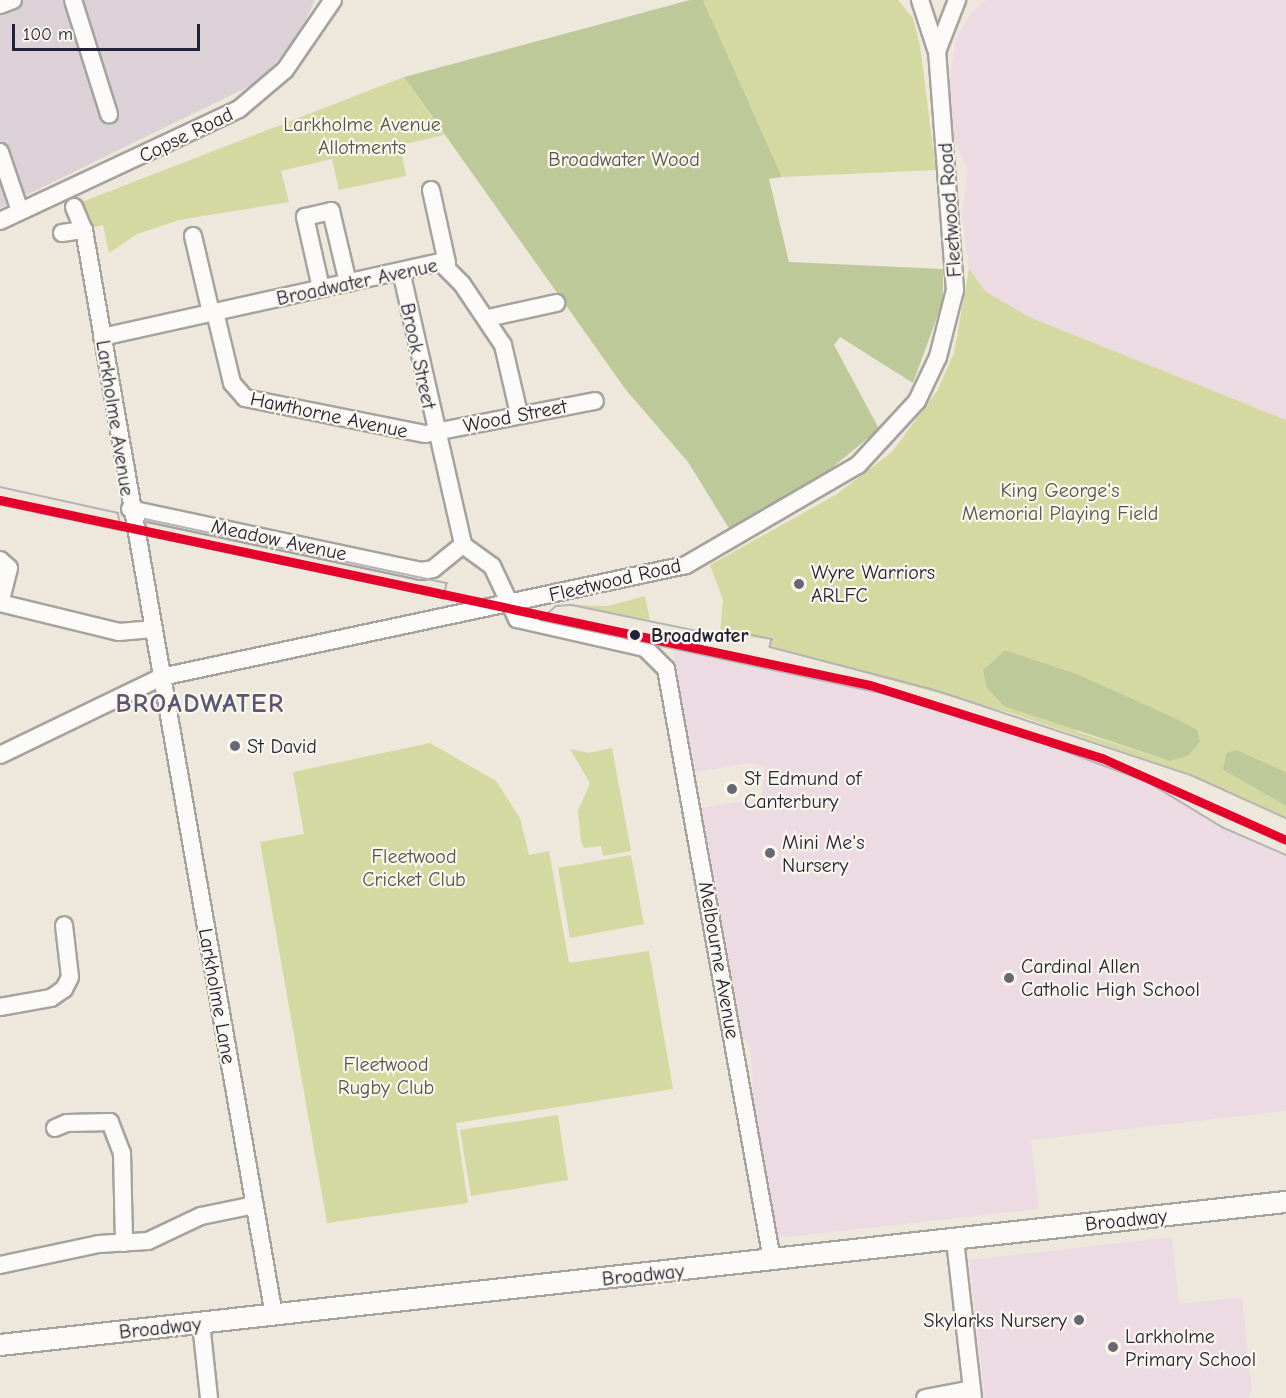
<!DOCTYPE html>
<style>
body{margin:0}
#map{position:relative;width:1286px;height:1398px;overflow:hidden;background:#eee7db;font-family:"Comic Neue",sans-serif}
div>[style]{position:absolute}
.built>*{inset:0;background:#eddbe3}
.industrial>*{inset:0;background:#dbd1d7}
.green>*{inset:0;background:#d4d9a1}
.forest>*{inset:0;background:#bec999}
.roads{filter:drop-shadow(2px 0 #a6a39e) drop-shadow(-2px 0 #a6a39e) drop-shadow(0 2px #a6a39e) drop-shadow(0 -2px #a6a39e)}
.minor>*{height:16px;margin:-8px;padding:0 8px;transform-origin:8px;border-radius:8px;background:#fcfbfa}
.major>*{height:20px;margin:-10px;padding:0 10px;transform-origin:10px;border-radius:10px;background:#fcfbfa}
.tram>*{height:1.5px;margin:-0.75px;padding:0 0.75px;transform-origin:0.75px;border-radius:0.75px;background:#b4b3b5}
.tram-1>*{height:9px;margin:-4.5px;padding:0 4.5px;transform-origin:4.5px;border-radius:4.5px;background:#e4002b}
.dots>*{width:16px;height:16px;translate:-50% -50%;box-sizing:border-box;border:3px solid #fbf7ec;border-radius:50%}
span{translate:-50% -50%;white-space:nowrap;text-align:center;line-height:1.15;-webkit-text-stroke:4.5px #fbf7ec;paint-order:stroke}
.park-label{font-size:20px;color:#51564b}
.street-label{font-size:20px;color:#22223b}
.poi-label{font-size:20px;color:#22223b}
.left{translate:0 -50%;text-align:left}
.right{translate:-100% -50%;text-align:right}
.stop-label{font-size:20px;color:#22223b;font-weight:700}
.district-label{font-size:26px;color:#5a5676;font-weight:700;letter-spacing:1.5px}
.scale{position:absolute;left:12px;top:24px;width:188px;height:27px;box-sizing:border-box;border:3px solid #22223b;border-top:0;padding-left:8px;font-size:18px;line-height:21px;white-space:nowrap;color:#22223b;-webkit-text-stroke:4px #fbf7ec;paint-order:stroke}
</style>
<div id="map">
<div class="built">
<i style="clip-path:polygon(986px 0,1286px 0,1286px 420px,1029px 317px,985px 291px,969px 269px,962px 218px,968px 169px,955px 143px,948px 91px,956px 39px,971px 13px)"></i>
<i style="clip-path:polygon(673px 650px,885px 694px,1022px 735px,1148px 782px,1222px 827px,1286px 855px,1286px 1111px,1031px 1140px,1039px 1209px,779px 1238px,754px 1102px,750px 1045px,743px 1037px,702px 808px,761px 798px,765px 768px,752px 763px,696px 772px)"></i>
<i style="clip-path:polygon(1172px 1237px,1179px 1304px,1242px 1297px,1252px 1389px,1248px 1398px,985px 1398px,969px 1260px)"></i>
</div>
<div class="industrial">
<i style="clip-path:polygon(0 0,315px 0,299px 34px,262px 80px,0 208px)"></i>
</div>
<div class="green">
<i style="clip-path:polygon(703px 0,898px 0,913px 18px,920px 46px,936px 170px,782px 177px)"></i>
<i style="clip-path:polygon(404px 77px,444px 135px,400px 145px,406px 176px,339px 190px,332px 159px,281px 171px,289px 202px,179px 220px,137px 234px,109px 253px,103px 225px,86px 229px,74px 205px)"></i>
<i style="clip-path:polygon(evenodd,969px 269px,985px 291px,1029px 317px,1286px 420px,1286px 772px,1237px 750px,1223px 770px,1286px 806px,1286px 818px,1191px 775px,1014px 714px,770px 647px,771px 639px,720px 635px,723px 600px,710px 565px,837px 494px,892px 452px,937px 391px,954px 353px,969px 269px,1005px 650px,1077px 674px,1171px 716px,1200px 742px,1188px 756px,1170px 761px,1078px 732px,983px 670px,1005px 650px)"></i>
<i style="clip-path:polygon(645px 596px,650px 620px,572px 605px,608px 606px)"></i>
<i style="clip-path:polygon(430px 743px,496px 781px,520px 818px,529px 855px,549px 851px,569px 963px,649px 951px,673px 1089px,456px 1123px,468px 1203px,327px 1223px,260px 842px,304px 834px,293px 772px)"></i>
<i style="clip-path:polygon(612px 748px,631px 851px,603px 856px,601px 846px,584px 848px,581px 841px,578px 811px,590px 783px,570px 749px,589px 753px)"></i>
<i style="clip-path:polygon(631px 855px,644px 924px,570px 938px,558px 868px)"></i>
<i style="clip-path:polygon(558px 1115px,568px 1180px,471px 1196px,460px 1130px)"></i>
</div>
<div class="forest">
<i style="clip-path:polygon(690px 0,703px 0,782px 177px,769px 179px,789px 262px,943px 269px,943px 301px,913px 383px,840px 337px,834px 345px,879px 429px,828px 471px,730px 530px,688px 462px,626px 390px,404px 77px)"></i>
<i style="clip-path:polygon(1005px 650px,1077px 674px,1171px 716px,1197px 730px,1200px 742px,1188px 756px,1170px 761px,1004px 706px,987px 688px,983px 670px)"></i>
<i style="clip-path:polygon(1237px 750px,1286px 772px,1286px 806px,1223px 770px,1226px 753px)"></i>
</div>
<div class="roads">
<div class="minor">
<i style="left:73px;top:0;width:120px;rotate:72.5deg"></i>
<i style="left:0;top:5px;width:14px;rotate:-21deg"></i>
<i style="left:938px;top:49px;width:53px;rotate:-68.8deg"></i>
<i style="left:0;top:152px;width:62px;rotate:71.3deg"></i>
<i style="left:431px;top:190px;width:75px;rotate:77.6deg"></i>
<i style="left:74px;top:207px;width:25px;rotate:67deg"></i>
<i style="left:84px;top:230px;width:1102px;rotate:80.07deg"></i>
<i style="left:0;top:221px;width:264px;rotate:-25.1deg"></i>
<i style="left:239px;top:109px;width:60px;rotate:-40.3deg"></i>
<i style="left:285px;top:70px;width:85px;rotate:-55.6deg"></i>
<i style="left:62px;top:233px;width:22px;rotate:-8deg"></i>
<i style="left:193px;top:236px;width:79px;rotate:76.8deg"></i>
<i style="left:401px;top:271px;width:281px;rotate:77.2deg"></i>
<i style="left:463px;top:545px;width:36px;rotate:36deg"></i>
<i style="left:492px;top:566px;width:59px;rotate:64.7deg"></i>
<i style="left:517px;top:619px;width:131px;rotate:12.8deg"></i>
<i style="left:645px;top:648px;width:30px;rotate:45deg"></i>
<i style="left:666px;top:669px;width:600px;rotate:79.83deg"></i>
<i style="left:321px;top:288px;width:73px;rotate:-102.7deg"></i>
<i style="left:305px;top:217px;width:27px;rotate:-13deg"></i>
<i style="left:331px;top:211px;width:74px;rotate:76.7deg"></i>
<i style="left:215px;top:312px;width:73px;rotate:76.5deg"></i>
<i style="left:232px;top:383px;width:20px;rotate:49deg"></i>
<i style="left:245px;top:398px;width:184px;rotate:11.3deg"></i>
<i style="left:425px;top:434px;width:173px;rotate:-11deg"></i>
<i style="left:488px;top:318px;width:70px;rotate:-12.4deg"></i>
<i style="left:102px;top:337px;width:346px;rotate:-12.5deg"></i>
<i style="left:440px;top:262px;width:31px;rotate:45deg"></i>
<i style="left:462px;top:284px;width:73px;rotate:56.1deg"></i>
<i style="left:503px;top:345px;width:71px;rotate:76.9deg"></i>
<i style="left:130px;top:509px;width:298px;rotate:12deg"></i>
<i style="left:421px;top:571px;width:12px;rotate:-9deg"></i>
<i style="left:433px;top:569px;width:38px;rotate:-39deg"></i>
<i style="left:0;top:560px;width:12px;rotate:42deg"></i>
<i style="left:9px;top:568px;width:36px;rotate:104deg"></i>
<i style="left:0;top:603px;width:122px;rotate:13.7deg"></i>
<i style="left:119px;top:632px;width:33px;rotate:-5deg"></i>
<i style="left:0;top:755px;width:179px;rotate:-25.8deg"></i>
<i style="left:161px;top:677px;width:537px;rotate:-12.04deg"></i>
<i style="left:686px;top:565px;width:199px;rotate:-30.2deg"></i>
<i style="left:858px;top:465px;width:87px;rotate:-47.3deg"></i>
<i style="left:917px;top:401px;width:49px;rotate:-64.5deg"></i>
<i style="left:938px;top:357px;width:69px;rotate:-75.8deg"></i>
<i style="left:955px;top:290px;width:239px;rotate:-94.3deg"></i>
<i style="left:937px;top:52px;width:55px;rotate:-108.1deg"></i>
<i style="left:0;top:1007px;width:52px;rotate:-10deg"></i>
<i style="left:51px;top:998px;width:16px;rotate:-35deg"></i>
<i style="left:64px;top:989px;width:13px;rotate:-63deg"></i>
<i style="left:70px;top:977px;width:52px;rotate:-96.6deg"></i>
<i style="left:55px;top:1128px;width:13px;rotate:-23deg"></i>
<i style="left:67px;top:1123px;width:43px;rotate:-1.3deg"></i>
<i style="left:110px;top:1122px;width:33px;rotate:69deg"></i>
<i style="left:122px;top:1153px;width:90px;rotate:88.7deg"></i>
<i style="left:955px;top:1240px;width:159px;rotate:83.5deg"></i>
<i style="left:0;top:1265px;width:101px;rotate:-12deg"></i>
<i style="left:99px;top:1244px;width:49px;rotate:-3.5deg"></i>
<i style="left:148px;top:1241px;width:59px;rotate:-25.3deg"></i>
<i style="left:201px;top:1216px;width:54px;rotate:-11.7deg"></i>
<i style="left:201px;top:1323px;width:75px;rotate:83.9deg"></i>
<i style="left:925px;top:1398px;width:48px;rotate:-10.8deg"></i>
</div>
<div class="major">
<i style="left:0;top:1345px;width:1294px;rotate:-6.35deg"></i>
</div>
</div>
<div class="tram">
<i style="left:0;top:487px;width:121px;rotate:12.4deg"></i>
<i style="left:118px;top:513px;width:18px;rotate:77deg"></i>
<i style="left:122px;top:531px;width:125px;rotate:-168deg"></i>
<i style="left:145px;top:519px;width:309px;rotate:12deg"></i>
<i style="left:447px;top:583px;width:16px;rotate:101deg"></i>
<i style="left:444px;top:599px;width:303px;rotate:-168deg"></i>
<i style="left:148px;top:536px;width:17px;rotate:-100deg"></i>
<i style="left:540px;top:620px;width:21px;rotate:-41deg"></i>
<i style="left:556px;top:606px;width:16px;rotate:-4deg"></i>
<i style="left:572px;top:605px;width:173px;rotate:11.7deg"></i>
<i style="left:741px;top:640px;width:7px;rotate:-74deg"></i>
<i style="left:743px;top:633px;width:30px;rotate:12deg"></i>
<i style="left:772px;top:639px;width:8px;rotate:104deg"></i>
<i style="left:770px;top:647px;width:171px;rotate:14.6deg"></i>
<i style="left:935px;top:690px;width:270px;rotate:18.4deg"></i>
<i style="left:1191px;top:775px;width:104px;rotate:24.4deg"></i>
<i style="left:540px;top:620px;width:353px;rotate:12.1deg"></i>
<i style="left:885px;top:694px;width:143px;rotate:16.7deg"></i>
<i style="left:1022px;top:735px;width:134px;rotate:20.5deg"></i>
<i style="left:1148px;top:782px;width:87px;rotate:31.3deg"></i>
<i style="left:1222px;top:827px;width:70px;rotate:23.6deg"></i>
</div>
<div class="tram-1">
<i style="left:0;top:500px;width:889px;rotate:12deg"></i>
<i style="left:870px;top:685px;width:243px;rotate:17.5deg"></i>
<i style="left:1102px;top:758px;width:201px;rotate:24deg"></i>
</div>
<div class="dots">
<i style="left:799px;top:584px;background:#696773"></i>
<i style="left:635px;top:635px;background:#22223b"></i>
<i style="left:235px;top:746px;background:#696773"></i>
<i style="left:732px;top:789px;background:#696773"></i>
<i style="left:770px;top:853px;background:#696773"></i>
<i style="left:1009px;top:978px;background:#696773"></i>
<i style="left:1079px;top:1320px;background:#696773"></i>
<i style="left:1113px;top:1347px;background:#696773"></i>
</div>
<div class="park-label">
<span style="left:362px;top:136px">Larkholme Avenue<br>Allotments</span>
<span style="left:624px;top:159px">Broadwater Wood</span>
<span style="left:1060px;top:502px">King George's<br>Memorial Playing Field</span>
<span style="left:414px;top:868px">Fleetwood<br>Cricket Club</span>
<span style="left:386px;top:1076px">Fleetwood<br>Rugby Club</span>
</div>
<div class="street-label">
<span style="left:186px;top:135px;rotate:-26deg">Copse Road</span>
<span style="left:950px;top:210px;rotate:-94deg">Fleetwood Road</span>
<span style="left:357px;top:282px;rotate:-12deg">Broadwater Avenue</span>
<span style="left:418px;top:356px;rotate:78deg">Brook Street</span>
<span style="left:329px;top:415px;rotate:12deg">Hawthorne Avenue</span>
<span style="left:515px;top:416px;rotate:-11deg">Wood Street</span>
<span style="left:115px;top:418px;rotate:81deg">Larkholme Avenue</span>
<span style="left:279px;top:540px;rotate:12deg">Meadow Avenue</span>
<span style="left:615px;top:580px;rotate:-13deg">Fleetwood Road</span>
<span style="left:719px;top:960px;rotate:80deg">Melbourne Avenue</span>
<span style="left:217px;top:996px;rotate:80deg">Larkholme Lane</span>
<span style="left:1126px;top:1220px;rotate:-6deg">Broadway</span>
<span style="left:643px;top:1275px;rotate:-6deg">Broadway</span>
<span style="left:160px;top:1328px;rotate:-6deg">Broadway</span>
</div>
<div class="poi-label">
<span class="left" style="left:811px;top:584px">Wyre Warriors<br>ARLFC</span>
<span class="left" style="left:247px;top:746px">St David</span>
<span class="left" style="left:744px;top:790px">St Edmund of<br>Canterbury</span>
<span class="left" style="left:782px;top:854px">Mini Me's<br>Nursery</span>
<span class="left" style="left:1021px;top:978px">Cardinal Allen<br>Catholic High School</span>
<span class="right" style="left:1067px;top:1320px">Skylarks Nursery</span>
<span class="left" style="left:1125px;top:1348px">Larkholme<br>Primary School</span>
</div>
<div class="stop-label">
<span class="left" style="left:651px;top:635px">Broadwater</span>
</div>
<div class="district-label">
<span style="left:200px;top:705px">BROADWATER</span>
</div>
<div class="scale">100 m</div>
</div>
